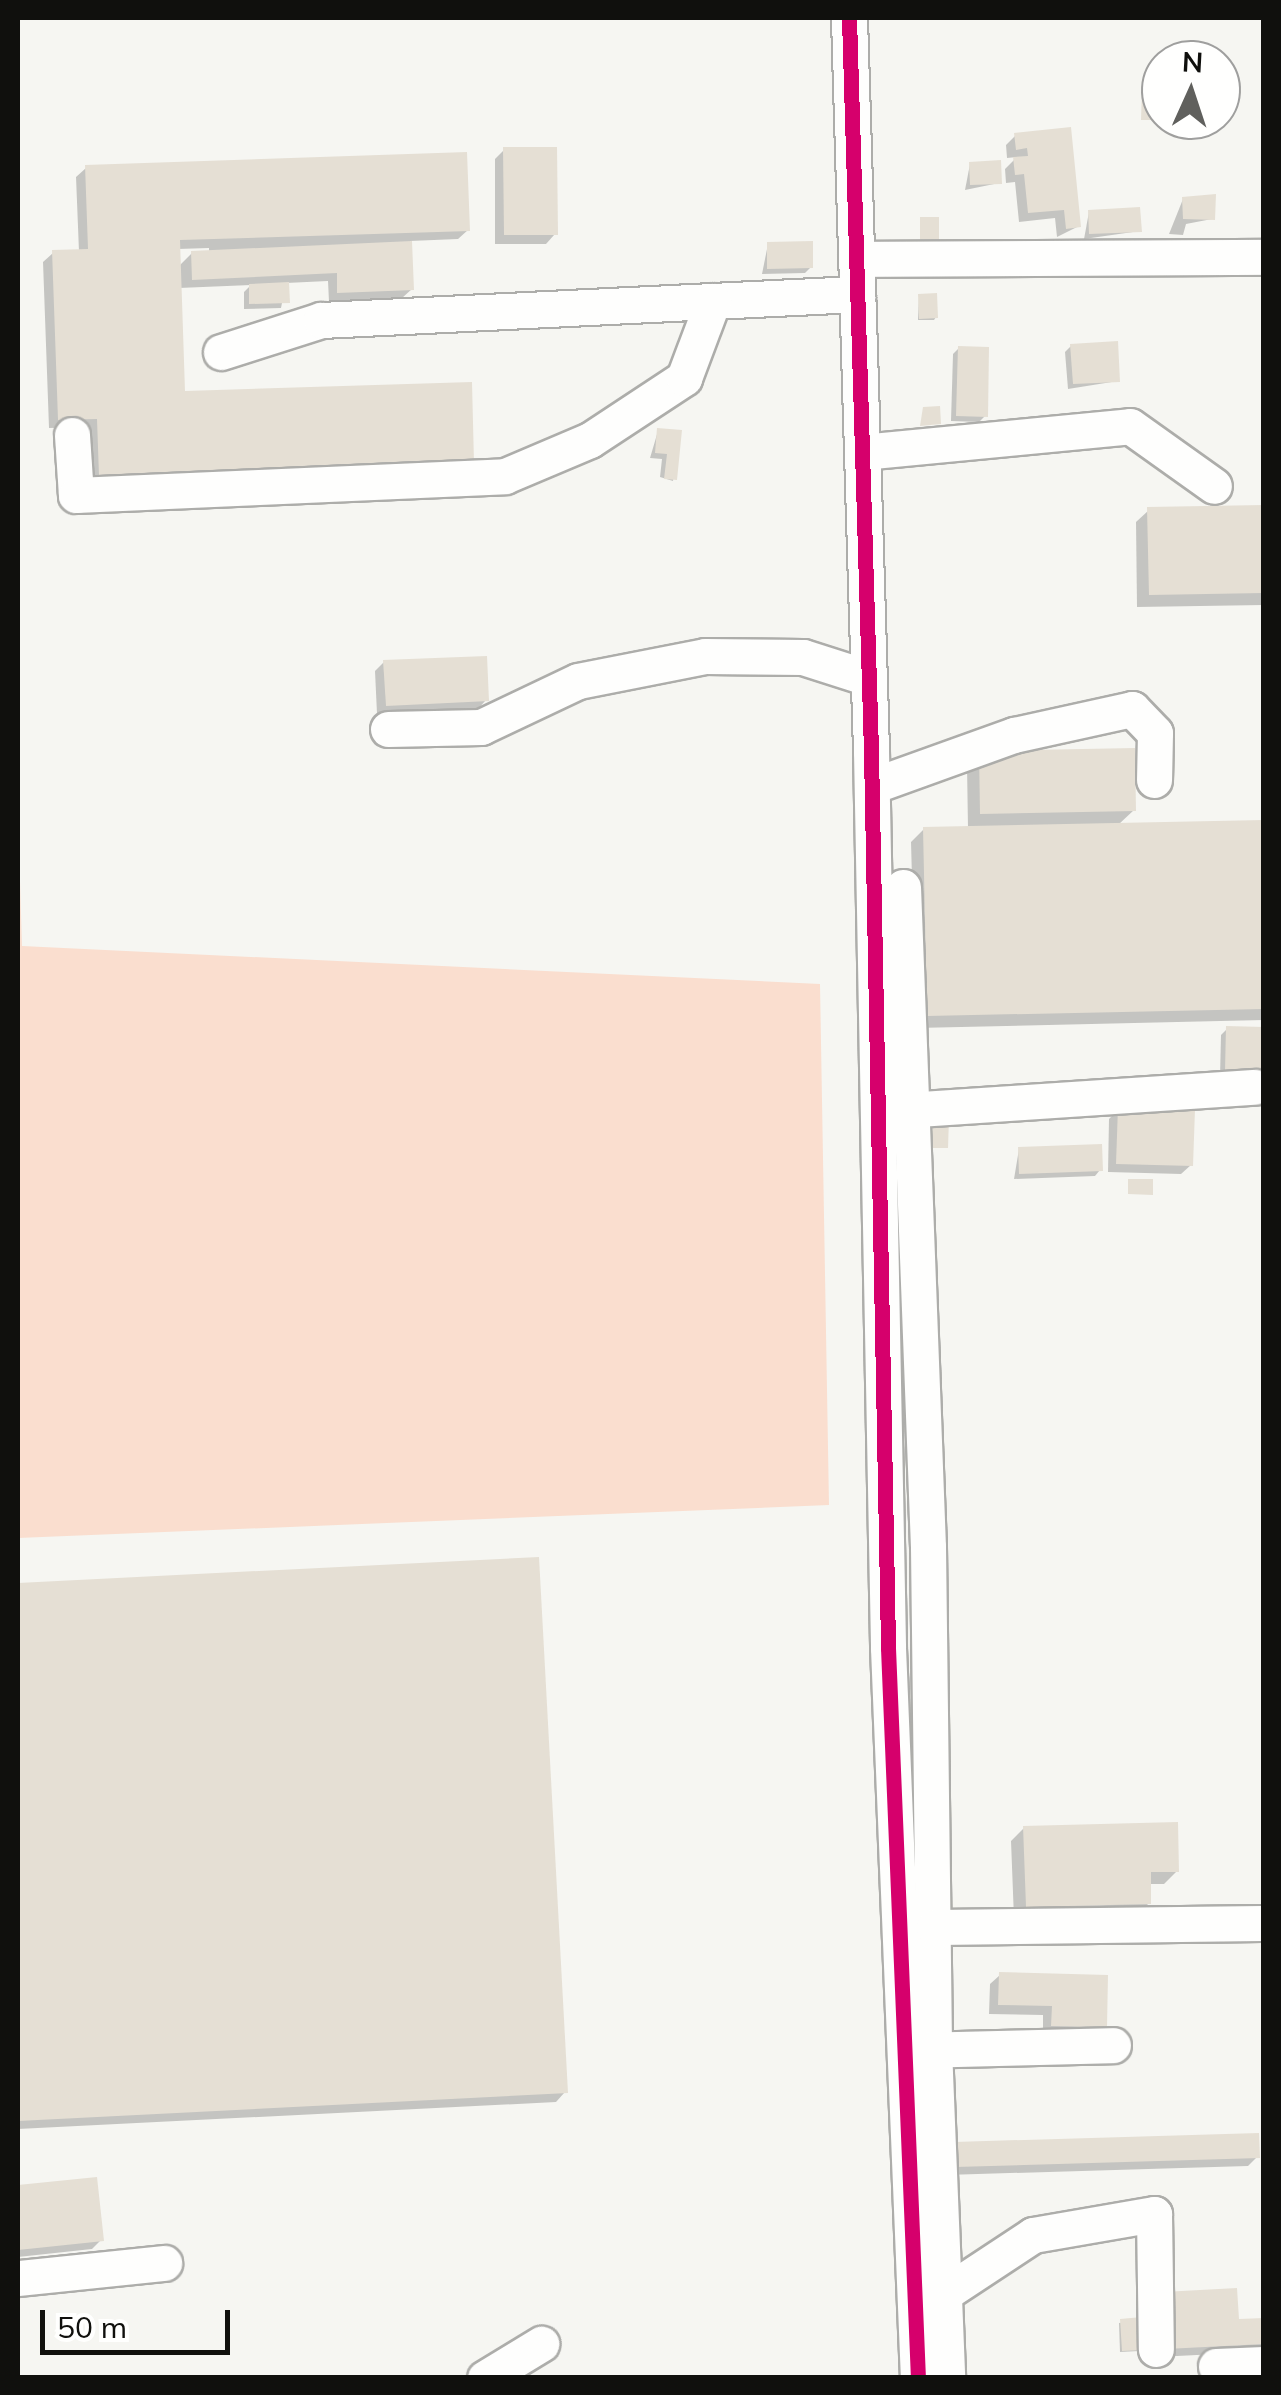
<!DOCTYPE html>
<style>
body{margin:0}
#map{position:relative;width:1281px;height:2395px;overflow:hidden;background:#f6f6f2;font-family:Mulish,sans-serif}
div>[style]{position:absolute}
.green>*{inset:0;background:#fadecf}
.shadow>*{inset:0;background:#0003}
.building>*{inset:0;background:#e5dfd4}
.roads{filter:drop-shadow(2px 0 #adadaa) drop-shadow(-2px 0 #adadaa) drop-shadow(0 2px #adadaa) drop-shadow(0 -2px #adadaa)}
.minor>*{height:35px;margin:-17.5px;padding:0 17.5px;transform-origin:17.5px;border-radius:17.5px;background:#fefefd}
.cycleway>*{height:15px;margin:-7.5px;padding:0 7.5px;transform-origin:7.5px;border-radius:7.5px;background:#d6006c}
span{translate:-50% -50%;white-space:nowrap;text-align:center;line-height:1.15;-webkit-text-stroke:9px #fffffe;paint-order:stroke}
.frame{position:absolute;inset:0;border:20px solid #10100d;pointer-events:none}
.north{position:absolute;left:1141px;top:40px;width:100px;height:100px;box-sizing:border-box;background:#fffffe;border:2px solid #9f9f9e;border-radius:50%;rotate:3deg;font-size:28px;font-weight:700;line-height:40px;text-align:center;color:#10100d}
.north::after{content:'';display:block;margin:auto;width:35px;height:45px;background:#60605d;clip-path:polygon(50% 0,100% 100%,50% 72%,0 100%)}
.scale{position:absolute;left:40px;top:2310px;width:190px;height:45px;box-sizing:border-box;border:5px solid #10100d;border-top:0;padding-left:12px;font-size:30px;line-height:35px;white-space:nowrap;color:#10100d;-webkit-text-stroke:8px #fffffe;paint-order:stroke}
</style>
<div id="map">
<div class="green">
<i style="clip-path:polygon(18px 815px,22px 946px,820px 984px,829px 1505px,18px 1538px)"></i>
</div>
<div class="shadow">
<i style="clip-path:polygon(1069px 130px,1079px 226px,1057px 237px,1055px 218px,1019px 222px,1015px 182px,1006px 183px,1005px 169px,1017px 157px,1007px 158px,1006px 145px,1015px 136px)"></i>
<i style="clip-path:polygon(504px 150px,555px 234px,546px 244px,495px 244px,495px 159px)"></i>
<i style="clip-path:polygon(970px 164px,999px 183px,965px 190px)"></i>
<i style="clip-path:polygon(evenodd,86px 168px,468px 230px,458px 239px,410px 241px,412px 289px,402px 298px,329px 302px,328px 281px,286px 283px,281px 308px,244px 309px,244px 292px,251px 285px,179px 288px,183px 393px,472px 462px,91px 484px,89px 427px,49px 428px,43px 262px,53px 253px,79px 252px,76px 177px,86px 168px,209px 248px,209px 252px,192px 253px,179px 266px,178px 249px,209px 248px)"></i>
<i style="clip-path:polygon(1183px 199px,1212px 219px,1186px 224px,1183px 235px,1169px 234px)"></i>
<i style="clip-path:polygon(1089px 212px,1140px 231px,1084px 239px)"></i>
<i style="clip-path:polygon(768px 244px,811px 267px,805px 273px,762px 274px)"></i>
<i style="clip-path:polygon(919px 297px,936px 317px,934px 320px,918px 320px)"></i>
<i style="clip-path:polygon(1071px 346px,1118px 381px,1068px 389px,1065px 352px)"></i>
<i style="clip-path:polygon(959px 348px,985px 416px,979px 422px,951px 421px,953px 354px)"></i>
<i style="clip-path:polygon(658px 431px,679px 433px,673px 481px,660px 477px,662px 459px,650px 458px)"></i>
<i style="clip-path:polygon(1264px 508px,1264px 605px,1137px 607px,1136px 522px,1149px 510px)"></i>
<i style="clip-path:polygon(384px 662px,486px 700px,477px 710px,377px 714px,375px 671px)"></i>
<i style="clip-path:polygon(980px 753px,1134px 810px,1118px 825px,1264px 822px,1264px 1020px,916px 1028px,911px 842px,924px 829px,968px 829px,967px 766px)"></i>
<i style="clip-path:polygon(1227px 1029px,1264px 1030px,1220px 1077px,1221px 1035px)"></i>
<i style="clip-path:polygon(1119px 1109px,1191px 1165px,1181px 1174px,1108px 1172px,1109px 1119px)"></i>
<i style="clip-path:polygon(1019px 1149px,1100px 1170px,1095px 1176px,1014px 1179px)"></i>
<i style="clip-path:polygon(537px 1559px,565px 2092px,556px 2102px,18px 2129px,18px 1586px)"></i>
<i style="clip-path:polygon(1024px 1828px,1177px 1871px,1164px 1884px,1148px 1884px,1149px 1903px,1136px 1916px,1014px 1919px,1011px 1841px)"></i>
<i style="clip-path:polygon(1000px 1975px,1105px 2026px,1095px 2036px,1043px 2035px,1043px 2015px,989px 2014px,990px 1984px)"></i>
<i style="clip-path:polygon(946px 2154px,1257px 2157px,1248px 2166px,946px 2175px)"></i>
<i style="clip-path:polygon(95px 2179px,101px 2240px,92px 2249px,18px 2257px,18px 2188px)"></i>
<i style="clip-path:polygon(1155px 2304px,1236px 2322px,1264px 2321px,1264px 2346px,1257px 2352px,1157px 2357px)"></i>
<i style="clip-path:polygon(1140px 2320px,1139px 2351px,1120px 2352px,1119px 2323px)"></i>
</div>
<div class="building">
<i style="clip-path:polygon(1142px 90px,1161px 91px,1161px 120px,1141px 120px)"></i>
<i style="clip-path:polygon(1071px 127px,1081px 227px,1066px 229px,1064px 210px,1028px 213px,1024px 174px,1015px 175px,1013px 157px,1028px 156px,1027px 148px,1016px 150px,1014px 133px)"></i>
<i style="clip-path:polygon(503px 147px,557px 147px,558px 235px,504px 235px)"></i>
<i style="clip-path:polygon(467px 152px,470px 231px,180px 240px,185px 391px,472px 382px,474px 463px,99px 476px,97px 419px,58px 420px,52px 250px,88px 249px,85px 165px)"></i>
<i style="clip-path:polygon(1001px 160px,1002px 184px,970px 185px,969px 162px)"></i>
<i style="clip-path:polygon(1216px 194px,1215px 220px,1183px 219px,1182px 197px)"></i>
<i style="clip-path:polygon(1140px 207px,1142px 232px,1089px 234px,1088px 210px)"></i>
<i style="clip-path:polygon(920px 217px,939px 217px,939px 241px,920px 242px)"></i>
<i style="clip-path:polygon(412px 241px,414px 290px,337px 293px,337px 273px,192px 280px,191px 251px)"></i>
<i style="clip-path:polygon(813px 241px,813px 268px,767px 269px,767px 242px)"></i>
<i style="clip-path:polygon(289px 282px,290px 303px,249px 304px,249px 284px)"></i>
<i style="clip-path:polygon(937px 293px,938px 318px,919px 319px,918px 294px)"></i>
<i style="clip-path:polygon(1118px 341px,1120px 382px,1073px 384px,1070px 344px)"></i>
<i style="clip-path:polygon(958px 346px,989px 347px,988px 417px,956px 416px)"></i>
<i style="clip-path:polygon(940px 406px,941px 424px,920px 426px,923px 407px)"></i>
<i style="clip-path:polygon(657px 428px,682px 430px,677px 480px,664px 479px,667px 454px,655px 453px)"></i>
<i style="clip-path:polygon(1264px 505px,1264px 593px,1149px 595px,1147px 507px)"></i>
<i style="clip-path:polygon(487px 656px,489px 701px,386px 706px,383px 660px)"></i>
<i style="clip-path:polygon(1135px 748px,1136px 811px,980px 814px,979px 751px)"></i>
<i style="clip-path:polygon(1264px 820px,1264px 1009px,927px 1016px,923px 827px)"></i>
<i style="clip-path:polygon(1226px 1026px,1264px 1027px,1264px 1073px,1225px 1072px)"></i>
<i style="clip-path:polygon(1118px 1107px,1195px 1109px,1193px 1166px,1116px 1164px)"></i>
<i style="clip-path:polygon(933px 1118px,949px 1118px,948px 1148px,931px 1148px)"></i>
<i style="clip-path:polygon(1102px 1144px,1103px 1171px,1019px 1174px,1018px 1147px)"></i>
<i style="clip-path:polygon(1128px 1179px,1153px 1179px,1153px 1195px,1128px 1194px)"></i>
<i style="clip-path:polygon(539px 1557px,568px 2093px,18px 2121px,18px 1583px)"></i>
<i style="clip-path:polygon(1178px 1822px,1179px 1872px,1151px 1872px,1151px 1904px,1026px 1907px,1023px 1826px)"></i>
<i style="clip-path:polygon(999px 1972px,1108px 1975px,1107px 2027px,1051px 2026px,1052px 2006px,998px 2005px)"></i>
<i style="clip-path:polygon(1259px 2133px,1260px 2158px,955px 2167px,954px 2142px)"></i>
<i style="clip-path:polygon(97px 2177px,104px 2241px,18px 2250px,18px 2185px)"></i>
<i style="clip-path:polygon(1237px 2288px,1239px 2319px,1264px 2318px,1264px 2344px,1166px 2349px,1163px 2292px)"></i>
<i style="clip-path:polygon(1142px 2317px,1144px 2350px,1122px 2351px,1120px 2319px)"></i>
</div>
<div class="roads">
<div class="minor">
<i style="left:849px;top:18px;width:733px;rotate:88.28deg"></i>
<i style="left:871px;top:751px;width:897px;rotate:88.91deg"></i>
<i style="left:888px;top:1648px;width:731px;rotate:87.65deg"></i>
<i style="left:856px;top:259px;width:408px;rotate:-0.3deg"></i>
<i style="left:221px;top:352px;width:105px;rotate:-17.7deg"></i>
<i style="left:321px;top:320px;width:537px;rotate:-2.78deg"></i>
<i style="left:72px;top:435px;width:60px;rotate:86.2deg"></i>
<i style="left:76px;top:495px;width:429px;rotate:-2.5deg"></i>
<i style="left:505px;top:476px;width:92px;rotate:-23deg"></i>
<i style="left:590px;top:440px;width:113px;rotate:-33.4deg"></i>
<i style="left:684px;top:378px;width:82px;rotate:-69.4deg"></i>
<i style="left:862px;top:452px;width:269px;rotate:-5.5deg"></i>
<i style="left:1130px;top:426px;width:103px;rotate:35.5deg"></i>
<i style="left:388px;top:729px;width:93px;rotate:-1.2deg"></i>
<i style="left:481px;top:727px;width:107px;rotate:-25.4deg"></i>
<i style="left:578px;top:681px;width:129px;rotate:-11.1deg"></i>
<i style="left:705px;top:656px;width:98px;rotate:0.6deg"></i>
<i style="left:803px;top:657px;width:69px;rotate:17.7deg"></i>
<i style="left:872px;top:786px;width:151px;rotate:-19.8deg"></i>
<i style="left:1014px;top:735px;width:121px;rotate:-12.4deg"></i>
<i style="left:1132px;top:709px;width:33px;rotate:46deg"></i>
<i style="left:1155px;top:733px;width:47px;rotate:91.2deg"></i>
<i style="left:903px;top:887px;width:660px;rotate:87.83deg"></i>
<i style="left:928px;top:1547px;width:501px;rotate:89.31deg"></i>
<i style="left:934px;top:2048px;width:330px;rotate:87.7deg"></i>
<i style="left:890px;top:1111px;width:365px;rotate:-3.8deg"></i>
<i style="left:934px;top:1927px;width:330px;rotate:-0.7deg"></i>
<i style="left:913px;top:2050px;width:200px;rotate:-1.4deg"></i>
<i style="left:18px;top:2278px;width:147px;rotate:-5.9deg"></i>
<i style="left:942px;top:2295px;width:109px;rotate:-33.4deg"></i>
<i style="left:1033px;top:2235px;width:123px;rotate:-9.8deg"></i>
<i style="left:1154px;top:2214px;width:135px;rotate:89.2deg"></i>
<i style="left:1216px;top:2366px;width:48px;rotate:-2.4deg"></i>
<i style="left:485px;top:2378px;width:66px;rotate:-31.3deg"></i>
</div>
</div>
<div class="cycleway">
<i style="left:849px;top:18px;width:733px;rotate:88.28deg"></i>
<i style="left:871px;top:751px;width:897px;rotate:88.91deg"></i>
<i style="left:888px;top:1648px;width:731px;rotate:87.65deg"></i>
</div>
<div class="frame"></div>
<div class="north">N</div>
<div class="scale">50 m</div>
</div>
